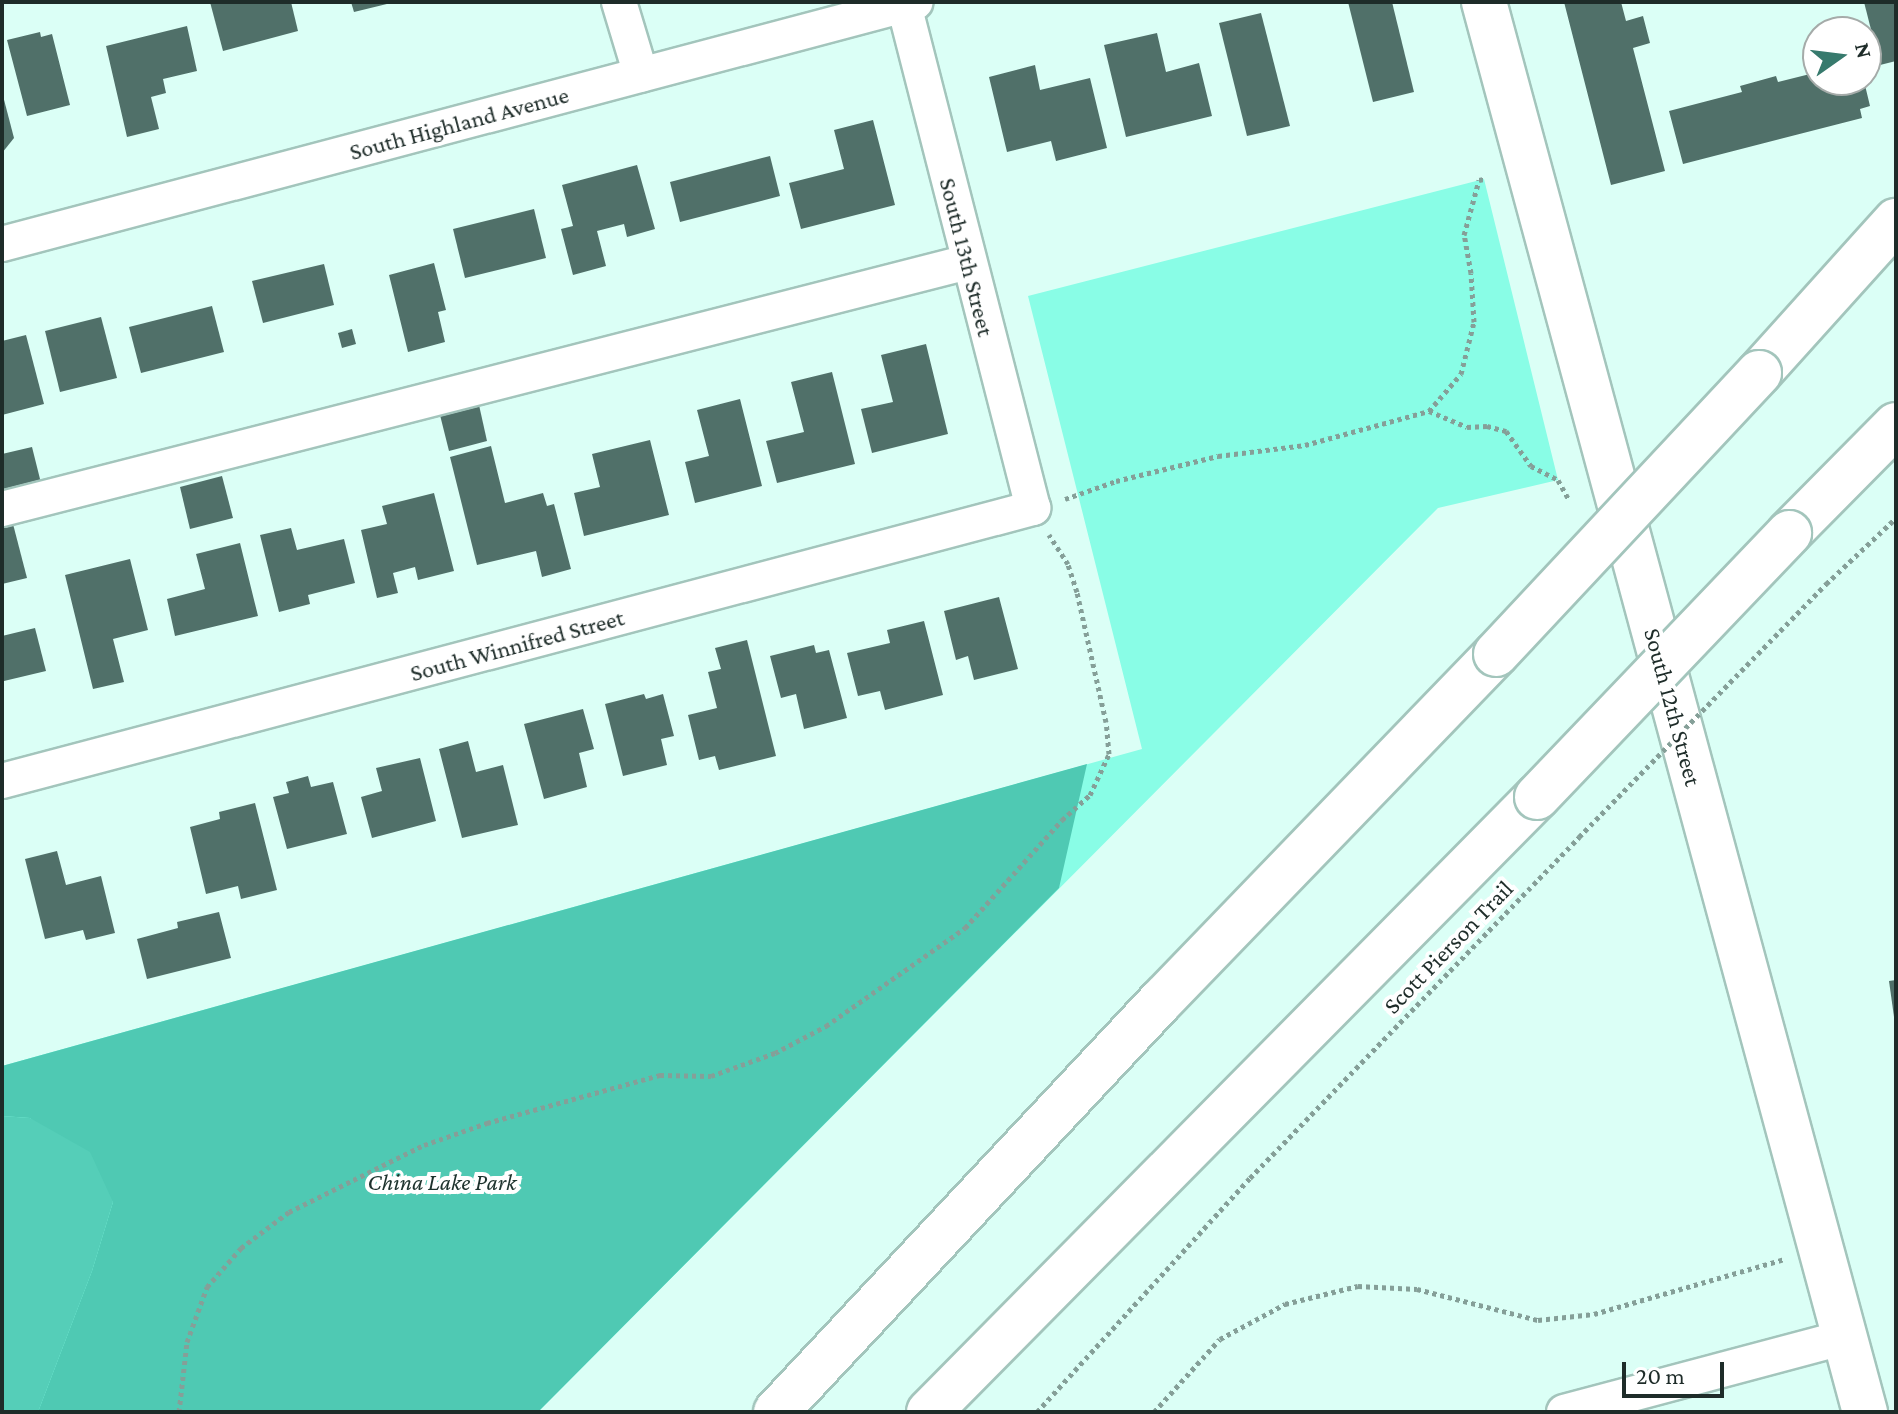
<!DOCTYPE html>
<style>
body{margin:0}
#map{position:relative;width:1898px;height:1414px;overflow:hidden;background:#dbfff6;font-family:"Crimson Pro",serif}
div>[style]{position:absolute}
.green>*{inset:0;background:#89fde6}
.forest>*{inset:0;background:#4fc9b3}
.water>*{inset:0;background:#55ceb8}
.building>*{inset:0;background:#507069}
.path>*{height:5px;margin-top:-2.5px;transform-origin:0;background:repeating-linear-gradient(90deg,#859f98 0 4px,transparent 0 8px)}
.roads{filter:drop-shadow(2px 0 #a3c5bc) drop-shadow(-2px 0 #a3c5bc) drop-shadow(0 2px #a3c5bc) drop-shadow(0 -2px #a3c5bc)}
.minor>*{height:34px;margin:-17px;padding:0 17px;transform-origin:17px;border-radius:17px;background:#fff}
.major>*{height:44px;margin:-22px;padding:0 22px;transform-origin:22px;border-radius:22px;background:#fff}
.highway>*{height:44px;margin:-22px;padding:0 22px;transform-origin:22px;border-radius:22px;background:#fff}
.path-bridge>*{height:5px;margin-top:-2.5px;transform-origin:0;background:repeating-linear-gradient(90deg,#859f98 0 4px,transparent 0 8px)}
.bridges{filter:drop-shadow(2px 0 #a3c5bc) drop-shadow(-2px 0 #a3c5bc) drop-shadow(0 2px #a3c5bc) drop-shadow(0 -2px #a3c5bc)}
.highway-bridge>*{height:44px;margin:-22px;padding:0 22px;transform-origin:22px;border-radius:22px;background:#fff}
span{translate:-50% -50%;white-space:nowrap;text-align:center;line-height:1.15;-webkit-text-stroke:8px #fff;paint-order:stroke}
.street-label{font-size:24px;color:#1e2c29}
.park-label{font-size:24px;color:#1d322d;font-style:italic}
.frame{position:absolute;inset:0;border:4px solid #1e2c29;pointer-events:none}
.north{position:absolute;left:1802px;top:16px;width:80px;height:80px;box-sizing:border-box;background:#fff;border:2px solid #a5aba9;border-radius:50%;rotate:76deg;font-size:22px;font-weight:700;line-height:32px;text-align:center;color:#1e2c29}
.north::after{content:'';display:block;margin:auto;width:28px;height:36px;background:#377a6d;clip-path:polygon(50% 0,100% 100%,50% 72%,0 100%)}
.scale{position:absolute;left:1622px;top:1362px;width:102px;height:36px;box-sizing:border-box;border:4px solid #1e2c29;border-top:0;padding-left:10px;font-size:24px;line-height:28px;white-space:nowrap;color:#1e2c29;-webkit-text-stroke:6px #fff;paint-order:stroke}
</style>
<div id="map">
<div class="green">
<i style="clip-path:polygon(1484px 179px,1558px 480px,1438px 508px,538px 1412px,2px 1412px,2px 1066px,1142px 749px,1028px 296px)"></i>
</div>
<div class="forest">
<i style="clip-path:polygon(1087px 764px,1059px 888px,538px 1412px,38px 1412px,92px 1271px,113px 1202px,30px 1118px,2px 1116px,2px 1066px)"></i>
</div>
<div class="water">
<i style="clip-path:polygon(2px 1116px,30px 1118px,90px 1152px,113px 1202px,92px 1271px,38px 1412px,2px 1412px)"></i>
</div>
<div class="building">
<i style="clip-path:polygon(210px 2px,291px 2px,298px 31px,223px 51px)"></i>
<i style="clip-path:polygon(351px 2px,391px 2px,391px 3px,354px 12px)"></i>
<i style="clip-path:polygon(1348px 2px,1392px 2px,1414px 92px,1373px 102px)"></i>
<i style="clip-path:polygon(1564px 2px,1621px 2px,1626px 21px,1643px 16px,1650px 43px,1633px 48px,1665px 171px,1611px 185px)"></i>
<i style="clip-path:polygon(1864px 2px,1896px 2px,1896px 61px,1880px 65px)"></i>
<i style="clip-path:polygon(1261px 13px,1290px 126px,1247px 136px,1219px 23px)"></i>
<i style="clip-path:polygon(187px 26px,197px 71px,163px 79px,166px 93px,151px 97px,159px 129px,127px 137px,106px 46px)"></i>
<i style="clip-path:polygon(40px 32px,41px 37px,52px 34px,70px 105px,27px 116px,7px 40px)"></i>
<i style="clip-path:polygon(1157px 33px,1166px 72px,1199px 63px,1212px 116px,1126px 137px,1104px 45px)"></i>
<i style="clip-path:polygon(1035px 65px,1040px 90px,1090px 78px,1107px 148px,1056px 161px,1051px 141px,1007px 152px,989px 77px)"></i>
<i style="clip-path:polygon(1818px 72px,1818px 80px,1853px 80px,1854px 84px,1864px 81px,1870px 106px,1860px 109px,1862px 118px,1683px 164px,1669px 111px,1742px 92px,1740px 86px,1776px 76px,1778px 82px)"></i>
<i style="clip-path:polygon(2px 92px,14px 138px,2px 153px)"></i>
<i style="clip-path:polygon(873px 120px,895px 205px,801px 229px,789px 183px,844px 169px,834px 130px)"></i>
<i style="clip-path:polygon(770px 156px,780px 196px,680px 222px,670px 182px)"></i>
<i style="clip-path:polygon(637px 165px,655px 229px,627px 237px,624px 224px,597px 231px,606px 266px,573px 275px,561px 229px,573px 226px,562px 185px)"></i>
<i style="clip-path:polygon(534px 209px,546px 258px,465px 278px,453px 229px)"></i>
<i style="clip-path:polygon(434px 263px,446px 310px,438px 312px,445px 342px,408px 352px,389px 275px)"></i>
<i style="clip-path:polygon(324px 264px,334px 305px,263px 323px,252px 281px)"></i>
<i style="clip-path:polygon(212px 306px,224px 352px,141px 373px,129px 327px)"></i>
<i style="clip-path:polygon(101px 317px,117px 378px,60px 392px,45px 331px)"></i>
<i style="clip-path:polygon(352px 329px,356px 344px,342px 348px,338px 333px)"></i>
<i style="clip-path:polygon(26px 335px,44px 404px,2px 415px,2px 341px)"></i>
<i style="clip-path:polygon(926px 344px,948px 434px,872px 453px,861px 409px,893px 402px,881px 355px)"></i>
<i style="clip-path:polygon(832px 372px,855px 464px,777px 483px,766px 441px,804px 432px,791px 382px)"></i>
<i style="clip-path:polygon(740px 399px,762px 486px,695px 503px,685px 462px,709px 456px,697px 410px)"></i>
<i style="clip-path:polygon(479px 405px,487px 441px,449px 451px,440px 415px)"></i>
<i style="clip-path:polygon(650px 440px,669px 515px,584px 536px,574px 493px,600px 487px,592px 454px)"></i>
<i style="clip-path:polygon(491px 446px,505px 503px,543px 493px,547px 506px,554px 504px,571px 569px,542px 577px,536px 551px,477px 565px,450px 457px)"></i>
<i style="clip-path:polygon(32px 447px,41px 483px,3px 493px,2px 454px)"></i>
<i style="clip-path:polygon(222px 476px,233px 518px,190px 529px,180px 487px)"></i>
<i style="clip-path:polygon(434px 493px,454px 571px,418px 580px,415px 567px,393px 573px,398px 593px,377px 598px,361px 530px,387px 524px,382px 506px)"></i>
<i style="clip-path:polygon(13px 524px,27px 578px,2px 584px,2px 527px)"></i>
<i style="clip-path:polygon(291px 528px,297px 550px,344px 539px,355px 583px,308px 595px,310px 604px,279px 612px,260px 535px)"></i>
<i style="clip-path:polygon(240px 543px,258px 616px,175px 636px,167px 599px,205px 589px,196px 554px)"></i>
<i style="clip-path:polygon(130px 559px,148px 630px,113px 639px,124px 682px,93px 689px,65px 575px)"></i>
<i style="clip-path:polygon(999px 597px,1018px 669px,974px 680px,968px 656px,956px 660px,944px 611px)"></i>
<i style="clip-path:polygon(924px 621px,943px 695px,885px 710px,880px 691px,858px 696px,847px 653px,890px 643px,887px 630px)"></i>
<i style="clip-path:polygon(35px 628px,46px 671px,4px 681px,2px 636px)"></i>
<i style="clip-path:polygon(747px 640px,776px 756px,719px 770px,715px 756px,699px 760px,688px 715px,717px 708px,708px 672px,721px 669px,715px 648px)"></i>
<i style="clip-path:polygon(814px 645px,816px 653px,829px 650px,847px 718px,804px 729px,796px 694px,781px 698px,770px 656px)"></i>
<i style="clip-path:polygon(644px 694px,646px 699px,663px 694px,674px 736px,661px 739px,667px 765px,623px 776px,605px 704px)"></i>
<i style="clip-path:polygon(583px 709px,594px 749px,579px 753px,587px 787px,544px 799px,524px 724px)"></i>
<i style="clip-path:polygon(468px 741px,476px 772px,503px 765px,518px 825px,462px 838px,439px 749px)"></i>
<i style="clip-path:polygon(420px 758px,436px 821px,372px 838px,361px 797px,382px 791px,376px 768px)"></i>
<i style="clip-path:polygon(308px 776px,311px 787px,333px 782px,347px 834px,287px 849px,273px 797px,289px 793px,286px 782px)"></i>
<i style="clip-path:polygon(255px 803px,277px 890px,241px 899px,238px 886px,206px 894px,190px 827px,220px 819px,219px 812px)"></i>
<i style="clip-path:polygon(57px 851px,66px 885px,101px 876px,115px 933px,86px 940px,83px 930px,45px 939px,25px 859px)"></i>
<i style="clip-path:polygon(219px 912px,231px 958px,147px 979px,137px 939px,178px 928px,177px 922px)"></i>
<i style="clip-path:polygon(1896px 980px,1896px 1024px,1895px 1024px,1889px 981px)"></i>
</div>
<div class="path">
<i style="left:1429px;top:411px;width:41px;rotate:22.8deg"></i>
<i style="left:1467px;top:427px;width:20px;rotate:-3deg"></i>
<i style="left:1487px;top:426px;width:20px;rotate:15deg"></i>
<i style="left:1506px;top:431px;width:43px;rotate:54.5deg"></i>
<i style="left:1531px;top:466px;width:30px;rotate:27deg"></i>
<i style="left:1558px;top:480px;width:21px;rotate:61deg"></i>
<i style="left:1065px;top:499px;width:54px;rotate:-19.4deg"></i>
<i style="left:1116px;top:481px;width:105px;rotate:-13.8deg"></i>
<i style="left:1218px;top:456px;width:88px;rotate:-7.2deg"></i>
<i style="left:1305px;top:445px;width:129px;rotate:-15.3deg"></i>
<i style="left:1429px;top:411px;width:49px;rotate:-49.1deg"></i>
<i style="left:1461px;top:374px;width:54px;rotate:-76deg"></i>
<i style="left:1474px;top:322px;width:49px;rotate:-93.5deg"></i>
<i style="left:1471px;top:273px;width:39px;rotate:-100deg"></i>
<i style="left:1464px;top:235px;width:57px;rotate:-74.7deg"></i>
<i style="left:1479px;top:180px;width:5px;rotate:-11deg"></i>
<i style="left:1826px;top:584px;width:96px;rotate:-43.3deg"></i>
<i style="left:179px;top:1412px;width:70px;rotate:-83.5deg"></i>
<i style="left:187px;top:1342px;width:59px;rotate:-70deg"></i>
<i style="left:207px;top:1287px;width:52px;rotate:-48.9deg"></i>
<i style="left:241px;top:1248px;width:60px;rotate:-36.9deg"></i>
<i style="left:289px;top:1212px;width:151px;rotate:-26.4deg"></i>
<i style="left:424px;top:1145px;width:67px;rotate:-19.2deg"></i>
<i style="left:487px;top:1123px;width:180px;rotate:-15.5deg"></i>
<i style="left:660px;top:1075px;width:51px;rotate:1.1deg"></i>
<i style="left:711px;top:1076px;width:68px;rotate:-19.8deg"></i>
<i style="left:775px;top:1053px;width:58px;rotate:-27.9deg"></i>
<i style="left:826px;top:1026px;width:170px;rotate:-35.2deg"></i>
<i style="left:965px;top:928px;width:145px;rotate:-48.1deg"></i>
<i style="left:1062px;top:820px;width:38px;rotate:-42deg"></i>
<i style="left:1090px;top:795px;width:45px;rotate:-65.1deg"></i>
<i style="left:1109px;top:754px;width:32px;rotate:-95deg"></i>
<i style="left:1106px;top:722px;width:133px;rotate:-102.6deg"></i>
<i style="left:1077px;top:592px;width:29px;rotate:-108deg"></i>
<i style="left:1068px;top:564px;width:35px;rotate:-123deg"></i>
<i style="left:1037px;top:1412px;width:316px;rotate:-47.7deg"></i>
<i style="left:1250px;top:1178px;width:474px;rotate:-46deg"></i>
<i style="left:1154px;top:1412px;width:98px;rotate:-47.9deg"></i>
<i style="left:1220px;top:1339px;width:74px;rotate:-28.3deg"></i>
<i style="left:1285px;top:1304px;width:75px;rotate:-13.9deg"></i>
<i style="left:1358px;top:1286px;width:59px;rotate:2.9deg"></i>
<i style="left:1417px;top:1289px;width:125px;rotate:14.4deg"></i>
<i style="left:1538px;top:1320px;width:56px;rotate:-6.1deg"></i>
<i style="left:1594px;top:1314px;width:199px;rotate:-16.1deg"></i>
</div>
<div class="roads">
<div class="minor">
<i style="left:619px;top:2px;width:76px;rotate:73.2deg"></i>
<i style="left:2px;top:244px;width:945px;rotate:-14.83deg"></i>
<i style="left:2px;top:509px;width:997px;rotate:-14.34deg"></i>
<i style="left:2px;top:781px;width:1067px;rotate:-14.83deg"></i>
<i style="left:1033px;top:508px;width:519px;rotate:-104.38deg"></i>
<i style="left:1564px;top:1412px;width:291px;rotate:-14.9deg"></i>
</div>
<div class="major">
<i style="left:1484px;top:2px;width:1461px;rotate:74.88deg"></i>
</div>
<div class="highway">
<i style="left:1759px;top:373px;width:205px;rotate:-48deg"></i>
<i style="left:1789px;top:533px;width:152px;rotate:-45.3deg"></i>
<i style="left:776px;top:1412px;width:562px;rotate:-46.88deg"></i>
<i style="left:1160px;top:1002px;width:484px;rotate:-46deg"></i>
<i style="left:929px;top:1412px;width:865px;rotate:-45.33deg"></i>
</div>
</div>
<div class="path-bridge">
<i style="left:1579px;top:837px;width:354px;rotate:-45.7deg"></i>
</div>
<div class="bridges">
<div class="highway-bridge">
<i style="left:1496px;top:654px;width:385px;rotate:-46.9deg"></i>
<i style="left:1537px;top:797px;width:365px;rotate:-46.3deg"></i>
</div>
</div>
<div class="street-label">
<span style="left:459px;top:123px;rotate:-15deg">South Highland Avenue</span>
<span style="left:967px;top:257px;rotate:76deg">South 13th Street</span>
<span style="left:517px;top:645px;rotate:-15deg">South Winnifred Street</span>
<span style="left:1673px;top:707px;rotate:75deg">South 12th Street</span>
<span style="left:1448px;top:947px;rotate:-46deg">Scott Pierson Trail</span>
</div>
<div class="park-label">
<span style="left:442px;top:1182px">China Lake Park</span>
</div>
<div class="frame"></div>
<div class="north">N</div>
<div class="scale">20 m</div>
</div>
